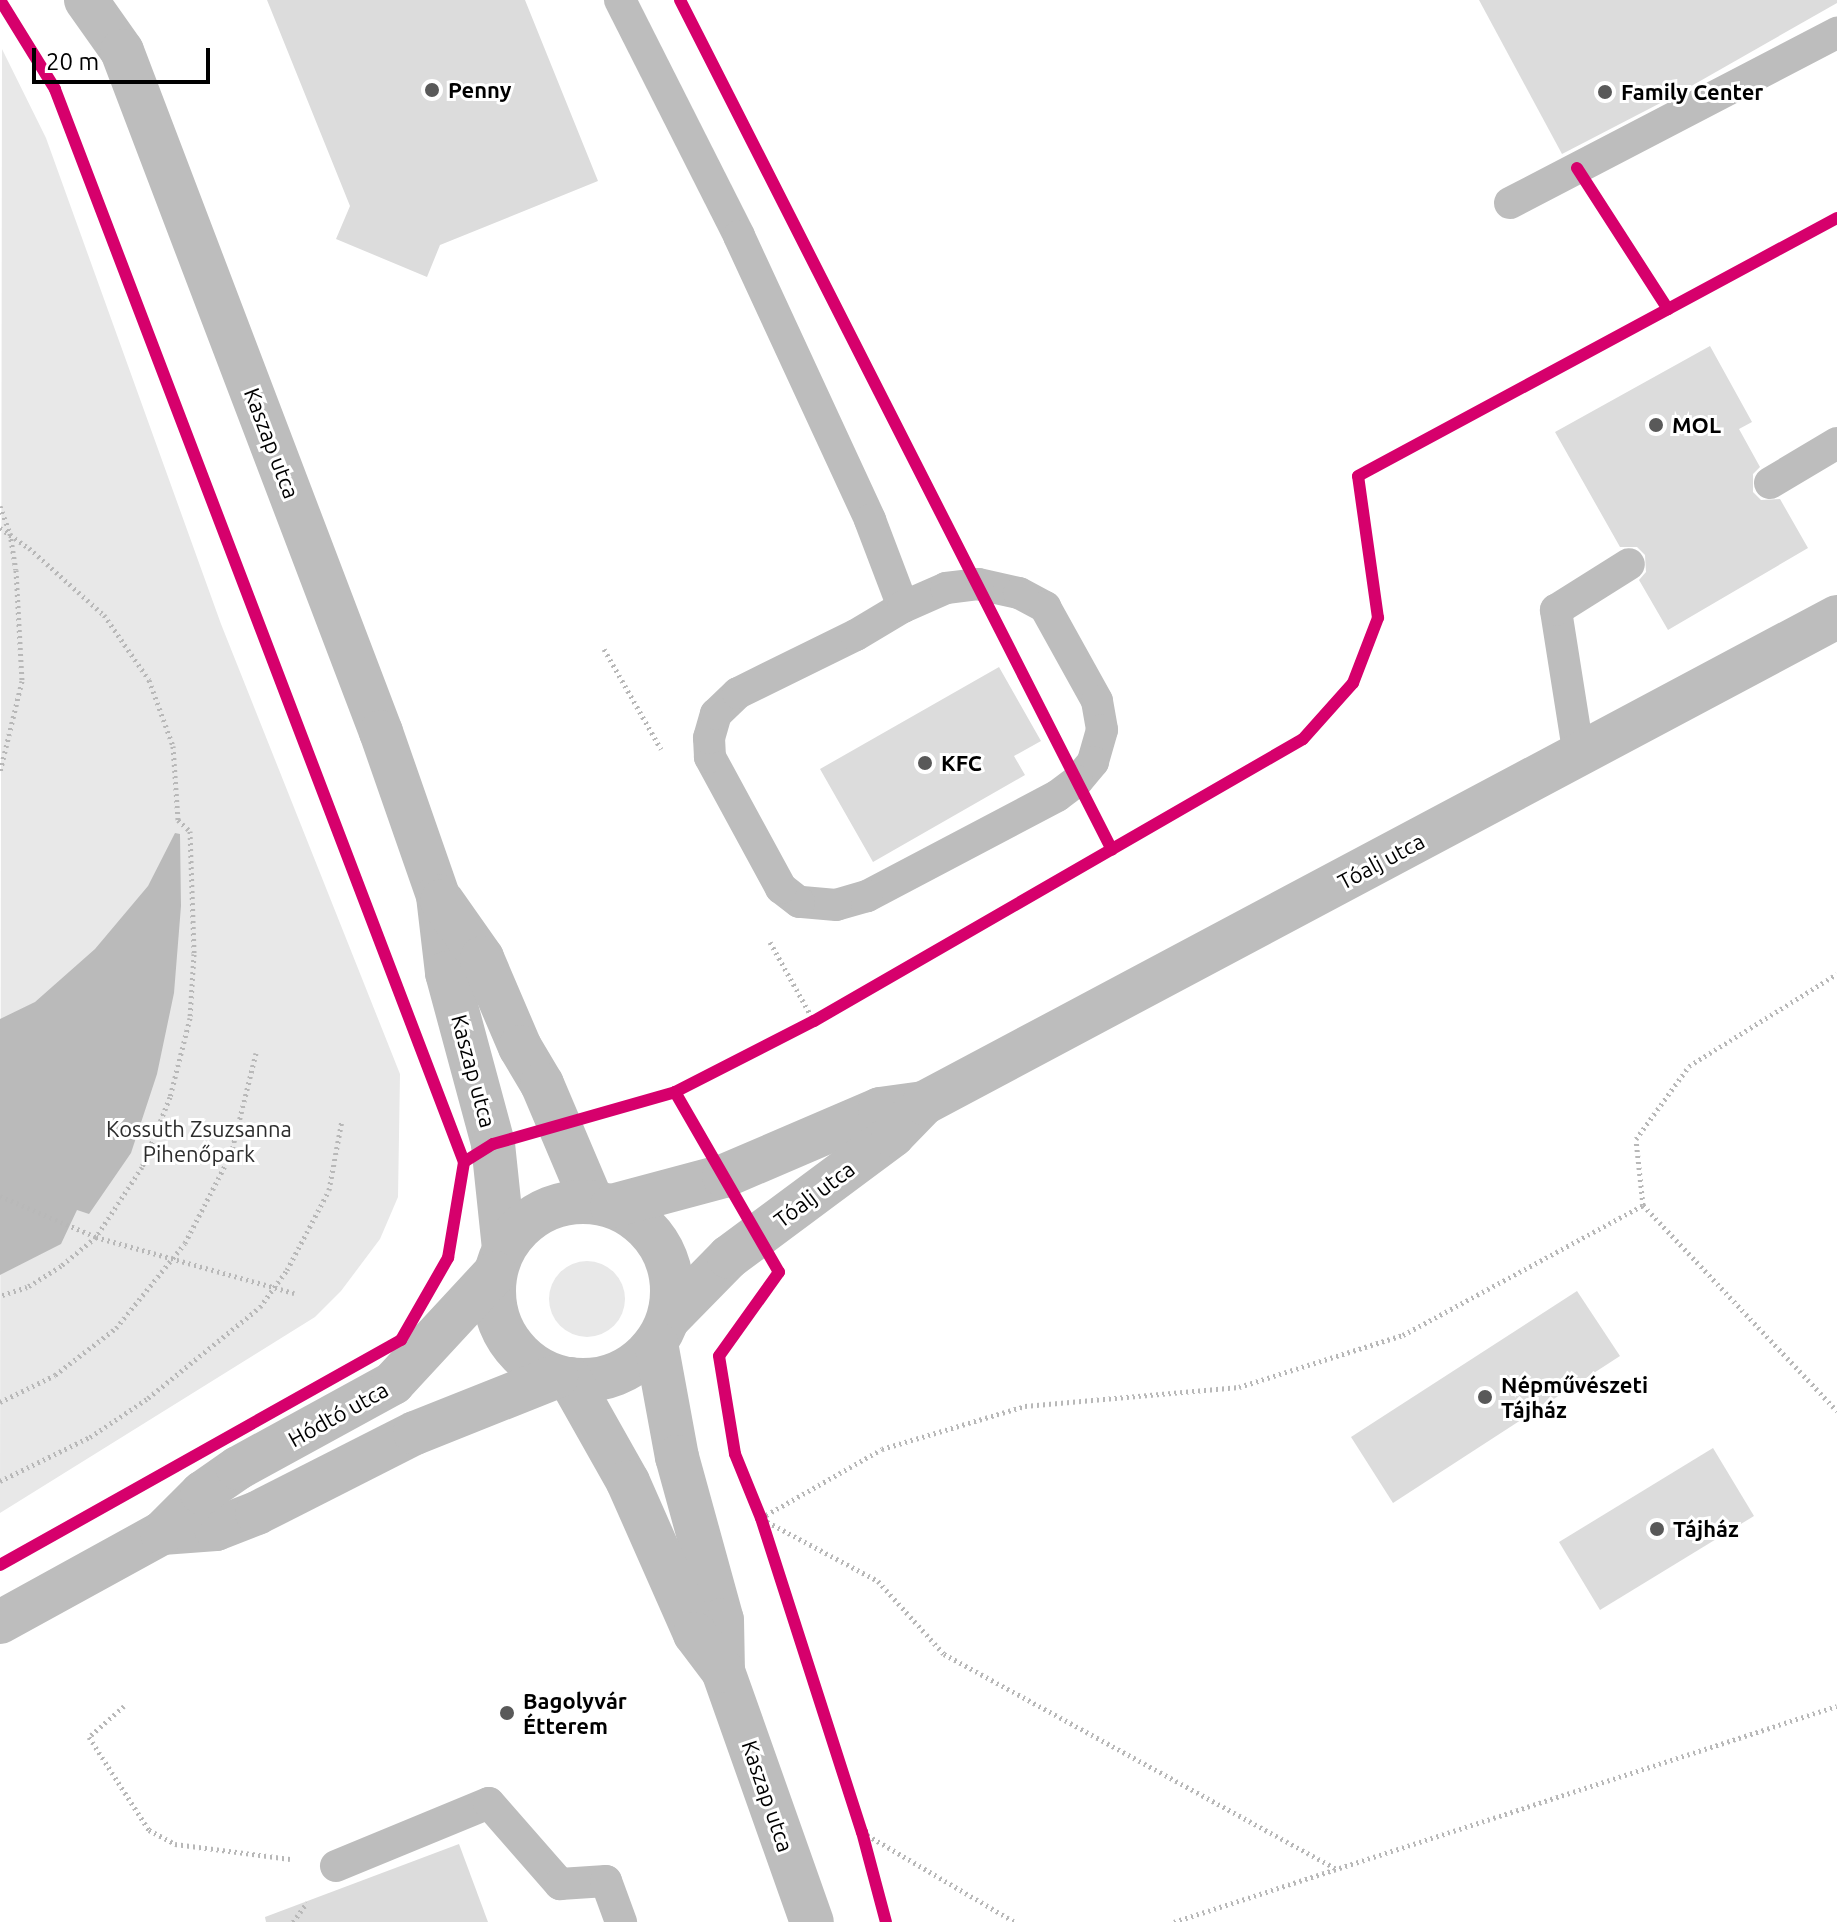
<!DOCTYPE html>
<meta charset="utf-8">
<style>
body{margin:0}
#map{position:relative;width:1837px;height:1922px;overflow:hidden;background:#fff;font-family:Ubuntu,sans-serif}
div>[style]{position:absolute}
.green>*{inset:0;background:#e8e8e8}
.round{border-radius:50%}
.water>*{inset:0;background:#bababa}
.building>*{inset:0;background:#dcdcdc}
.path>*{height:5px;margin-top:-2.5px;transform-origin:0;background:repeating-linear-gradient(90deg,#b8b8b8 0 2px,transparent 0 6px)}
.service>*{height:32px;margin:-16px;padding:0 16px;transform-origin:16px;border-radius:16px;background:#bdbdbd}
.tertiary>*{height:44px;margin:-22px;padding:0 22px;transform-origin:22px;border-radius:22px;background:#bdbdbd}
.tertiary>.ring{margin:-22px;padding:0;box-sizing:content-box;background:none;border:44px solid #bdbdbd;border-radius:50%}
.cycleway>*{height:12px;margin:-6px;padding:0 6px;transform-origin:6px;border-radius:6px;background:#d6006c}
.dots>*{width:22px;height:22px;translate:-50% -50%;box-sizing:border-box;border:4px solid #fff;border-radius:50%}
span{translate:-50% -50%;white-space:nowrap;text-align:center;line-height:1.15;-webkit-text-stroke:6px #fff;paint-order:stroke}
.poi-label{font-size:22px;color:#000;font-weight:700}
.left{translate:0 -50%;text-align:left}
.street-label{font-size:22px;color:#000}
.park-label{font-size:22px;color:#2d2d2d}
.scale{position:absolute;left:32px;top:48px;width:178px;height:36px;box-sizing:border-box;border:4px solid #000;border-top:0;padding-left:10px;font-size:24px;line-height:28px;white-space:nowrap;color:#000;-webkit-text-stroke:6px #fff;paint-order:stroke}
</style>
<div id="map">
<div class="green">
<i style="clip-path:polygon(2px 49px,46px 138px,221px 624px,400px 1074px,398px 1197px,380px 1239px,341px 1291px,315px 1317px,0 1513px)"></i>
<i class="round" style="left:549px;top:1261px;width:76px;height:76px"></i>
</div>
<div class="water">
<i style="clip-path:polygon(175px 833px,180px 834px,181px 906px,174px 993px,157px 1074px,131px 1153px,89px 1214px,77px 1210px,61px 1244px,0 1275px,0 1019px,35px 1002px,95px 949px,148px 886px)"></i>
</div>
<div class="building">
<i style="clip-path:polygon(267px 0,525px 0,598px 181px,440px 245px,427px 277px,336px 239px,350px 206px)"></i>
<i style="clip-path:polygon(1479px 0,1837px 0,1837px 3px,1672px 97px,1562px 154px)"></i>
<i style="clip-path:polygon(1710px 346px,1752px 422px,1739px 429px,1760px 467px,1753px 474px,1753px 492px,1761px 500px,1780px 499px,1808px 548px,1668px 630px,1639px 580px,1646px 572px,1645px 555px,1637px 547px,1620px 547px,1555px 432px)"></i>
<i style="clip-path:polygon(999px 667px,1041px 741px,1014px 756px,1025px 775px,873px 862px,820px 769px)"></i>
<i style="clip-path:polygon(1577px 1291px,1620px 1356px,1393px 1503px,1351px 1437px)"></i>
<i style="clip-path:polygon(1713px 1448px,1754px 1516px,1600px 1610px,1559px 1542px)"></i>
<i style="clip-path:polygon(459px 1844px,488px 1922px,266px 1922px,265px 1917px)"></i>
</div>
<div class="path">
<i style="left:0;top:506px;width:29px;rotate:70deg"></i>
<i style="left:10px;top:533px;width:37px;rotate:81deg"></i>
<i style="left:16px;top:570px;width:111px;rotate:86.9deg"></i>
<i style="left:22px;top:681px;width:94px;rotate:103.6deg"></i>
<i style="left:0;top:528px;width:35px;rotate:35deg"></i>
<i style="left:29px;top:548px;width:101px;rotate:41.8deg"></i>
<i style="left:104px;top:615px;width:79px;rotate:55.3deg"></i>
<i style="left:149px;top:680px;width:70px;rotate:70deg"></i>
<i style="left:173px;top:746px;width:74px;rotate:86.1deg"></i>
<i style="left:178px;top:820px;width:16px;rotate:43deg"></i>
<i style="left:190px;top:831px;width:123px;rotate:88.1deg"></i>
<i style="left:194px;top:954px;width:64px;rotate:93.6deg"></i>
<i style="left:190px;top:1018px;width:81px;rotate:104.2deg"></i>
<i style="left:170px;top:1097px;width:75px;rotate:111.8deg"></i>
<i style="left:142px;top:1167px;width:84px;rotate:123.3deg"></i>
<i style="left:96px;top:1237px;width:45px;rotate:140.4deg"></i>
<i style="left:61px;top:1266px;width:40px;rotate:148deg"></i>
<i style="left:27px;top:1287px;width:28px;rotate:162deg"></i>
<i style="left:604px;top:649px;width:115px;rotate:60.3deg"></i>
<i style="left:770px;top:942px;width:90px;rotate:60.9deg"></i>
<i style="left:0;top:1196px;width:104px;rotate:23.1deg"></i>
<i style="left:96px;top:1237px;width:206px;rotate:15.8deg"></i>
<i style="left:1643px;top:1205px;width:283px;rotate:46.7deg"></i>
<i style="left:0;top:1402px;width:61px;rotate:-26.1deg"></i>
<i style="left:55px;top:1375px;width:77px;rotate:-37.6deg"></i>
<i style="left:116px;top:1328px;width:109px;rotate:-50.9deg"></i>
<i style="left:185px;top:1243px;width:100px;rotate:-62.7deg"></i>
<i style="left:231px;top:1154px;width:104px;rotate:-76.1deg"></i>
<i style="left:0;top:1481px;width:100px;rotate:-26.1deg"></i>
<i style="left:90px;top:1437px;width:70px;rotate:-33.9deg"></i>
<i style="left:148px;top:1398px;width:144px;rotate:-39.1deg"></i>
<i style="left:260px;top:1307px;width:46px;rotate:-53.9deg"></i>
<i style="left:287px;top:1270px;width:90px;rotate:-62.3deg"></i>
<i style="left:329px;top:1190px;width:71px;rotate:-79.5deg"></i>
<i style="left:761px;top:1518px;width:139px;rotate:-29.7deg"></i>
<i style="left:882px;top:1449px;width:149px;rotate:-16.7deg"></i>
<i style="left:1025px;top:1406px;width:215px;rotate:-5.1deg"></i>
<i style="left:1239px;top:1387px;width:172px;rotate:-17.6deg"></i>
<i style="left:1403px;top:1335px;width:273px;rotate:-28.4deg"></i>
<i style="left:1643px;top:1205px;width:66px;rotate:-96.1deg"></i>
<i style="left:1636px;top:1139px;width:90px;rotate:-54deg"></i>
<i style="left:1689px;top:1066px;width:174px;rotate:-31.9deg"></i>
<i style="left:762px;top:1519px;width:132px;rotate:28.1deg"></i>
<i style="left:878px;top:1581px;width:98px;rotate:47.9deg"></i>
<i style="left:944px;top:1654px;width:448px;rotate:28.7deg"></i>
<i style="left:124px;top:1706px;width:47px;rotate:138.5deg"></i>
<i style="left:89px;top:1737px;width:111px;rotate:57.2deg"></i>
<i style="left:149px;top:1830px;width:30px;rotate:28deg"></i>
<i style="left:175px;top:1844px;width:116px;rotate:7.4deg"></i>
<i style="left:862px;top:1832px;width:178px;rotate:30.5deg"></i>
<i style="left:293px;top:1922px;width:24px;rotate:-54deg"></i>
<i style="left:1174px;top:1922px;width:697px;rotate:-18.05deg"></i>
</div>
<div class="service">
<i style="left:620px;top:0;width:264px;rotate:63.2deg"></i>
<i style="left:739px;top:236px;width:313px;rotate:65.2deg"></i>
<i style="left:870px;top:520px;width:93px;rotate:69.2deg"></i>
<i style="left:1510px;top:203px;width:369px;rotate:-27.5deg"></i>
<i style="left:1770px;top:483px;width:78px;rotate:-30.8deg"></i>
<i style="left:978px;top:584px;width:42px;rotate:12.4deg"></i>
<i style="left:1019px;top:593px;width:30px;rotate:28deg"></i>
<i style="left:1045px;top:607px;width:107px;rotate:61deg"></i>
<i style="left:1097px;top:701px;width:29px;rotate:80deg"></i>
<i style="left:1102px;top:730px;width:33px;rotate:106deg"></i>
<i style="left:1093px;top:762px;width:25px;rotate:130deg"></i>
<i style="left:1077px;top:781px;width:25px;rotate:143deg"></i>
<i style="left:1057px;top:796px;width:215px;rotate:152.2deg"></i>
<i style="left:867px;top:896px;width:32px;rotate:164deg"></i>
<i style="left:836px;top:905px;width:37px;rotate:-175deg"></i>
<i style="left:799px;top:902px;width:23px;rotate:-142deg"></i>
<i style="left:781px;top:888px;width:149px;rotate:-118.5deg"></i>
<i style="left:710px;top:757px;width:19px;rotate:-93deg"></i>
<i style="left:709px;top:738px;width:25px;rotate:-74deg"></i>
<i style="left:716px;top:714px;width:30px;rotate:-44deg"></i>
<i style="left:738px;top:693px;width:131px;rotate:-26.2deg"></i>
<i style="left:856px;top:635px;width:55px;rotate:-30.8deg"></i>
<i style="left:903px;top:607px;width:47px;rotate:-23.8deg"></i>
<i style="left:946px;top:588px;width:32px;rotate:-7deg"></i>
<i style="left:1579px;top:756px;width:148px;rotate:-99deg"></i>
<i style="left:1556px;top:610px;width:86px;rotate:-32.2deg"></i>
<i style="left:336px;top:1866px;width:165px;rotate:-22.4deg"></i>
<i style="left:489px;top:1803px;width:108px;rotate:48.8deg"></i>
<i style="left:560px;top:1884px;width:46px;rotate:-3.7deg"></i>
<i style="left:606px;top:1881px;width:44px;rotate:69.9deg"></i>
</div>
<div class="tertiary">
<i style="left:86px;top:0;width:62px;rotate:54.8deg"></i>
<i style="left:122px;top:51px;width:729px;rotate:69.18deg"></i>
<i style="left:381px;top:732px;width:174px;rotate:70.8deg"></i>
<i style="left:438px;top:896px;width:78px;rotate:83.3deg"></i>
<i style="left:447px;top:973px;width:177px;rotate:74.9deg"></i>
<i style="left:493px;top:1144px;width:105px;rotate:84deg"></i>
<i style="left:442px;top:901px;width:70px;rotate:54.9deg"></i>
<i style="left:482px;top:958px;width:97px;rotate:66.9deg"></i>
<i style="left:520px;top:1047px;width:43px;rotate:59.3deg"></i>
<i style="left:542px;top:1084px;width:128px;rotate:67deg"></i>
<i class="ring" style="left:494px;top:1202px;width:134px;height:134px"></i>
<i style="left:612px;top:1206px;width:116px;rotate:-15deg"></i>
<i style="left:724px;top:1176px;width:170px;rotate:-23.2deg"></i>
<i style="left:880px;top:1109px;width:44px;rotate:-7.8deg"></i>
<i style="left:669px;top:1318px;width:86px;rotate:-45.5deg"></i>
<i style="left:729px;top:1257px;width:204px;rotate:-36.6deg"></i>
<i style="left:893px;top:1135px;width:45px;rotate:-45.9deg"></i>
<i style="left:924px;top:1103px;width:1034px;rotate:-28.03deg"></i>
<i style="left:656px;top:1343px;width:116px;rotate:79.6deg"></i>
<i style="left:677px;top:1457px;width:169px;rotate:74.6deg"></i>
<i style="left:722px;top:1620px;width:51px;rotate:88.9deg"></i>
<i style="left:723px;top:1671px;width:266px;rotate:70.5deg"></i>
<i style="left:570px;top:1379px;width:118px;rotate:60.6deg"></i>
<i style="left:628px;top:1482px;width:166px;rotate:66.2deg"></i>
<i style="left:695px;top:1634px;width:46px;rotate:52.9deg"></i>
<i style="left:162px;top:1533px;width:54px;rotate:-4.2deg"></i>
<i style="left:216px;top:1529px;width:44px;rotate:-21.3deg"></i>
<i style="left:257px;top:1513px;width:177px;rotate:-26.9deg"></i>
<i style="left:415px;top:1433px;width:152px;rotate:-21.7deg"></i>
<i style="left:0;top:1622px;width:185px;rotate:-28.8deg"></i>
<i style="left:162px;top:1533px;width:57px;rotate:-45deg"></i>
<i style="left:202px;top:1493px;width:44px;rotate:-34.8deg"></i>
<i style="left:238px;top:1468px;width:177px;rotate:-28.7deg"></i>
<i style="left:393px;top:1383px;width:150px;rotate:-47.2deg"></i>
</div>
<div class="cycleway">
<i style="left:680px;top:0;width:953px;rotate:63.06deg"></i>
<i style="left:1577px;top:168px;width:168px;rotate:57.2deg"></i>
<i style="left:675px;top:1092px;width:208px;rotate:60deg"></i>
<i style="left:779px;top:1272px;width:103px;rotate:125.5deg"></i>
<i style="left:719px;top:1356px;width:99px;rotate:80.7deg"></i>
<i style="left:735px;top:1454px;width:69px;rotate:67.9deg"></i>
<i style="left:761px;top:1518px;width:330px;rotate:72.2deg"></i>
<i style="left:862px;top:1832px;width:93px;rotate:75.1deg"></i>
<i style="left:464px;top:1162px;width:34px;rotate:-32deg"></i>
<i style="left:493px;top:1144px;width:189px;rotate:-15.9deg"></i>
<i style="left:675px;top:1092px;width:156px;rotate:-27.1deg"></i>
<i style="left:814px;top:1021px;width:564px;rotate:-29.97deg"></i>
<i style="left:1303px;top:739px;width:75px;rotate:-48.2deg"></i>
<i style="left:1353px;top:683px;width:70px;rotate:-69deg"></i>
<i style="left:1378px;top:618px;width:143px;rotate:-98deg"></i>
<i style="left:1358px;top:476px;width:544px;rotate:-28.31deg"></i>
<i style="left:0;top:1565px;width:460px;rotate:-29.3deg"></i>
<i style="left:401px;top:1340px;width:95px;rotate:-60.2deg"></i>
<i style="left:448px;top:1258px;width:97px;rotate:-80.5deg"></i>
<i style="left:464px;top:1162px;width:1148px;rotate:-110.87deg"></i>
<i style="left:55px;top:89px;width:105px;rotate:-121.7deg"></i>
</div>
<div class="dots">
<i style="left:432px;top:90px;background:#595959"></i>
<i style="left:1605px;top:92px;background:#595959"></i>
<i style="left:1656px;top:425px;background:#595959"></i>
<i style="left:925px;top:763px;background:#595959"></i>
<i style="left:1485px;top:1397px;background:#595959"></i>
<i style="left:1657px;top:1529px;background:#595959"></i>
<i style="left:507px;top:1713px;background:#595959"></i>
</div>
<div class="poi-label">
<span class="left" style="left:448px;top:90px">Penny</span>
<span class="left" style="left:1621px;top:92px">Family Center</span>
<span class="left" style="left:1672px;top:425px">MOL</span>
<span class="left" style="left:941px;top:763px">KFC</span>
<span class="left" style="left:1501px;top:1397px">Népművészeti<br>Tájház</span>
<span class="left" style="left:1673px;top:1529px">Tájház</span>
<span class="left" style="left:523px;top:1713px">Bagolyvár<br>Étterem</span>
</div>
<div class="street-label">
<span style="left:272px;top:443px;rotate:69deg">Kaszap utca</span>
<span style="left:1381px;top:861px;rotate:-28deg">Tóalj utca</span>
<span style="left:474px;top:1071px;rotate:75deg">Kaszap utca</span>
<span style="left:814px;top:1194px;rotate:-37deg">Tóalj utca</span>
<span style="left:338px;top:1414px;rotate:-29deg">Hódtó utca</span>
<span style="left:768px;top:1796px;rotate:71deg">Kaszap utca</span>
</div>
<div class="park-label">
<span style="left:199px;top:1141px">Kossuth Zsuzsanna<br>Pihenőpark</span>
</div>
<div class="scale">20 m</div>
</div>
